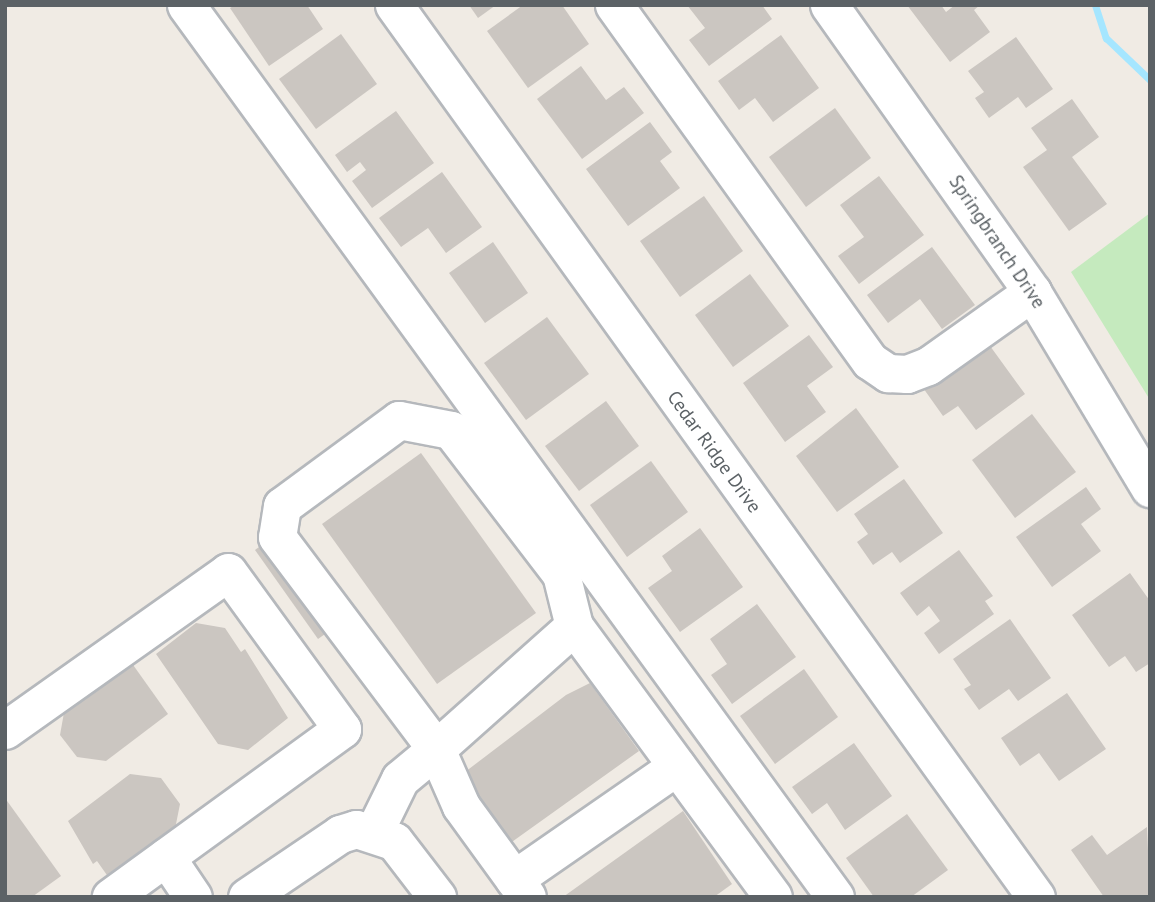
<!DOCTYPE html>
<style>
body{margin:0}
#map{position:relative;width:1155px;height:902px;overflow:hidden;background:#f0ebe4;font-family:"PT Sans",sans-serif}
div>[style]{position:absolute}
.green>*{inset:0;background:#c5eabe}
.stream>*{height:7px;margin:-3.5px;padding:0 3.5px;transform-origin:3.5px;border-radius:3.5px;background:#a5e6ff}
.building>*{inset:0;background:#cbc6c1}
.roads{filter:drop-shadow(2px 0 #b5b8bc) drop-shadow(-2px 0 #b5b8bc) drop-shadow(0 2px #b5b8bc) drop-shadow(0 -2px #b5b8bc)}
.minor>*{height:37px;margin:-18.5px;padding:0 18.5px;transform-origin:18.5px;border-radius:18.5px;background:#fff}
span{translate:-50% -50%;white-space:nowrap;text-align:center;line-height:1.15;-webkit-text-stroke:7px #fff;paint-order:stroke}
.street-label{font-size:19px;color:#5c6266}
.frame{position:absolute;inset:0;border:7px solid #5c6266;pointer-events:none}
</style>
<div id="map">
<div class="green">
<i style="clip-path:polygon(1150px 213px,1150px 400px,1071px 272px)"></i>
</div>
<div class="stream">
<i style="left:1095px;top:5px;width:35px;rotate:72deg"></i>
<i style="left:1106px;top:38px;width:61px;rotate:43.7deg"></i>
</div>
<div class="building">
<i style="clip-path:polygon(235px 5px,307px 5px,323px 29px,269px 66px,230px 8px)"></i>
<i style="clip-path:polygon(469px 5px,496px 5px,478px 18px)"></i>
<i style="clip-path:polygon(523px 5px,562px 5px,589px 44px,528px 88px,487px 31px)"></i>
<i style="clip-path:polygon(687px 5px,762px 5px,772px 19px,709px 66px,689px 40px,705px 28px)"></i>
<i style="clip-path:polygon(907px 5px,941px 5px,946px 12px,955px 5px,980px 5px,974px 10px,990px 32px,950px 62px)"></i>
<i style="clip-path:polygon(341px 34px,377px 84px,316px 129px,279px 79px)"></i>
<i style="clip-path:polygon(781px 35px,819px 88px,773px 122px,755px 98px,739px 110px,718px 81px)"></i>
<i style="clip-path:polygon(1016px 37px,1053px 89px,1026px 108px,1018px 97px,989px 118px,975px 98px,984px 92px,968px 71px)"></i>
<i style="clip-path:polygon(581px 66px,606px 100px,624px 87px,644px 113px,582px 159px,537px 99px)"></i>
<i style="clip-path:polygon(1072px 99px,1099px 137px,1072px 157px,1107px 204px,1069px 231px,1023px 167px,1047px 150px,1031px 128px)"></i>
<i style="clip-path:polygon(835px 108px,871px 158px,806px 207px,769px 157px)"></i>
<i style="clip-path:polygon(396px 111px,434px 163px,372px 208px,352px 181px,366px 170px,360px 162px,347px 172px,335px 155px)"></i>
<i style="clip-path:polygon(650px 122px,672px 152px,660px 161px,680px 188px,628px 226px,586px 169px)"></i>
<i style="clip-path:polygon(442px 172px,482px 227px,446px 253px,428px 228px,401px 247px,379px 218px)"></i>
<i style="clip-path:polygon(879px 176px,924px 235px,859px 284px,838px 256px,864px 237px,840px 205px)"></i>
<i style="clip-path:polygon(704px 196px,743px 251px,680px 297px,640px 241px)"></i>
<i style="clip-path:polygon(493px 242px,528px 293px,485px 323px,449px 273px)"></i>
<i style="clip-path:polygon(932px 247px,975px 305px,942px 329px,920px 299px,888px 323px,867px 295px)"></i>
<i style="clip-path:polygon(750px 274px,789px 326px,733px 367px,695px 315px)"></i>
<i style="clip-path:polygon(547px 317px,589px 374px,526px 420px,484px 363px)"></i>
<i style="clip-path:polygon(809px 335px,833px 367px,807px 386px,826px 412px,785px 442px,743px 383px)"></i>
<i style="clip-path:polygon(985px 339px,1025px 394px,976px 430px,958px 406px,943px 416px,921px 385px)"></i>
<i style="clip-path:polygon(606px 401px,639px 446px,579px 491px,545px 446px)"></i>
<i style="clip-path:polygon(856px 408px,899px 467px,837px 512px,796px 456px)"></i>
<i style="clip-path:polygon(1032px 414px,1076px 472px,1015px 518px,972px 460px)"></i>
<i style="clip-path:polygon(421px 453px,536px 613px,437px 684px,322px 524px)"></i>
<i style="clip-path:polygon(651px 461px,688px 512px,627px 557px,590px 505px)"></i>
<i style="clip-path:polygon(904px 479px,943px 533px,900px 563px,892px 552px,873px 565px,857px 542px,868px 534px,854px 514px)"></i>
<i style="clip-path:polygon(1086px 487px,1101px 509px,1081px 524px,1101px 551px,1052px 587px,1016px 537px)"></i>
<i style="clip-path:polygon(700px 528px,743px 587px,680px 632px,648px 588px,672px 571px,662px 556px)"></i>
<i style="clip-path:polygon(271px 538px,335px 627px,318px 639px,255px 550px)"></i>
<i style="clip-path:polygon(959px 550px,993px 596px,985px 601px,994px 614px,939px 654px,924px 633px,940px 621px,929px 606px,917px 616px,900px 593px)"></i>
<i style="clip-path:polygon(1130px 573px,1150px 601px,1150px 663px,1136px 672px,1125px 656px,1109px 667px,1072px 615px)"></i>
<i style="clip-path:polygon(757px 604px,796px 657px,732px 704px,711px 675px,727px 664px,710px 639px)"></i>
<i style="clip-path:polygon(1010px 619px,1051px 678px,1018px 701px,1009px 689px,979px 710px,964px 689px,971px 685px,953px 659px)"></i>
<i style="clip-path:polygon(196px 623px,225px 628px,241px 652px,245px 649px,288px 718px,248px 750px,218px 744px,156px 654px)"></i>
<i style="clip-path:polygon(131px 662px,168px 714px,106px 761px,77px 757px,60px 735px,65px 707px)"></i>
<i style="clip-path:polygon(804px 669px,838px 717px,775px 764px,740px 716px)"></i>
<i style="clip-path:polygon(590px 683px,639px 751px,509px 844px,470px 790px,475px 787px,465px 772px,566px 695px)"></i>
<i style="clip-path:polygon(1067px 693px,1106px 749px,1059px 781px,1039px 753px,1020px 766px,1001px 738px)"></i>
<i style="clip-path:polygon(854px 743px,892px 796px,845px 830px,827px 803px,812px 814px,792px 787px)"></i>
<i style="clip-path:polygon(130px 774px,161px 778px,180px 804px,174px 834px,109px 878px,97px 861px,93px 864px,68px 821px)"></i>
<i style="clip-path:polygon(5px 798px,61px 876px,32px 897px,5px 897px)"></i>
<i style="clip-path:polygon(683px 811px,732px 884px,714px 897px,563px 897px)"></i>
<i style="clip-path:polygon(907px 814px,948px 870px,911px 897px,874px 897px,846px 858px)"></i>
<i style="clip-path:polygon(1147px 827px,1150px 897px,1104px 897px,1071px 850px,1092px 835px,1107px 855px)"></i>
</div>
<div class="roads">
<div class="minor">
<i style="left:186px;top:5px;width:1103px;rotate:53.96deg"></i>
<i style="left:394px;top:5px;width:1099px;rotate:54.26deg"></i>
<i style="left:614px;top:5px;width:438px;rotate:54.3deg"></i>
<i style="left:870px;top:361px;width:22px;rotate:34deg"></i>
<i style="left:888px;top:373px;width:19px;rotate:3deg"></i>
<i style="left:907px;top:374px;width:22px;rotate:-21deg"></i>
<i style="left:928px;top:366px;width:128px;rotate:-35.4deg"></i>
<i style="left:829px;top:5px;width:352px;rotate:54.7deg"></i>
<i style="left:1032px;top:292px;width:229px;rotate:59deg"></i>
<i style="left:574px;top:626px;width:336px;rotate:53.7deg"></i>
<i style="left:5px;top:730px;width:273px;rotate:-35.3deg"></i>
<i style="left:228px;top:572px;width:194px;rotate:54deg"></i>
<i style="left:342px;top:729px;width:286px;rotate:144deg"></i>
<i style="left:374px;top:832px;width:59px;rotate:-63.9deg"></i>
<i style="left:400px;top:779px;width:47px;rotate:-39.8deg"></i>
<i style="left:436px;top:749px;width:185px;rotate:-41.7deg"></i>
<i style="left:574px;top:626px;width:54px;rotate:-104deg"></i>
<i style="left:561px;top:574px;width:181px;rotate:-127.4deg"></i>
<i style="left:451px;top:430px;width:53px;rotate:-169.1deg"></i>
<i style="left:399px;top:420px;width:145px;rotate:143.7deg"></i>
<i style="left:282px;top:506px;width:31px;rotate:99deg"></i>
<i style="left:277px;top:537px;width:265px;rotate:53.1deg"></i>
<i style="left:436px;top:749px;width:62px;rotate:66.3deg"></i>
<i style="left:461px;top:806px;width:112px;rotate:54deg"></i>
<i style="left:166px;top:857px;width:48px;rotate:56deg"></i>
<i style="left:514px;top:879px;width:198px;rotate:-34.7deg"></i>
<i style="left:247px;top:897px;width:112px;rotate:-34.1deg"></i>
<i style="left:340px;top:834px;width:17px;rotate:-17deg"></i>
<i style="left:356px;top:829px;width:40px;rotate:18deg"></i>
<i style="left:394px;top:841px;width:71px;rotate:52.5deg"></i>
</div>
</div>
<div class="street-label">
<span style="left:997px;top:242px;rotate:56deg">Springbranch Drive</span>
<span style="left:714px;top:452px;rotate:54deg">Cedar Ridge Drive</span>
</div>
<div class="frame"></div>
</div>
